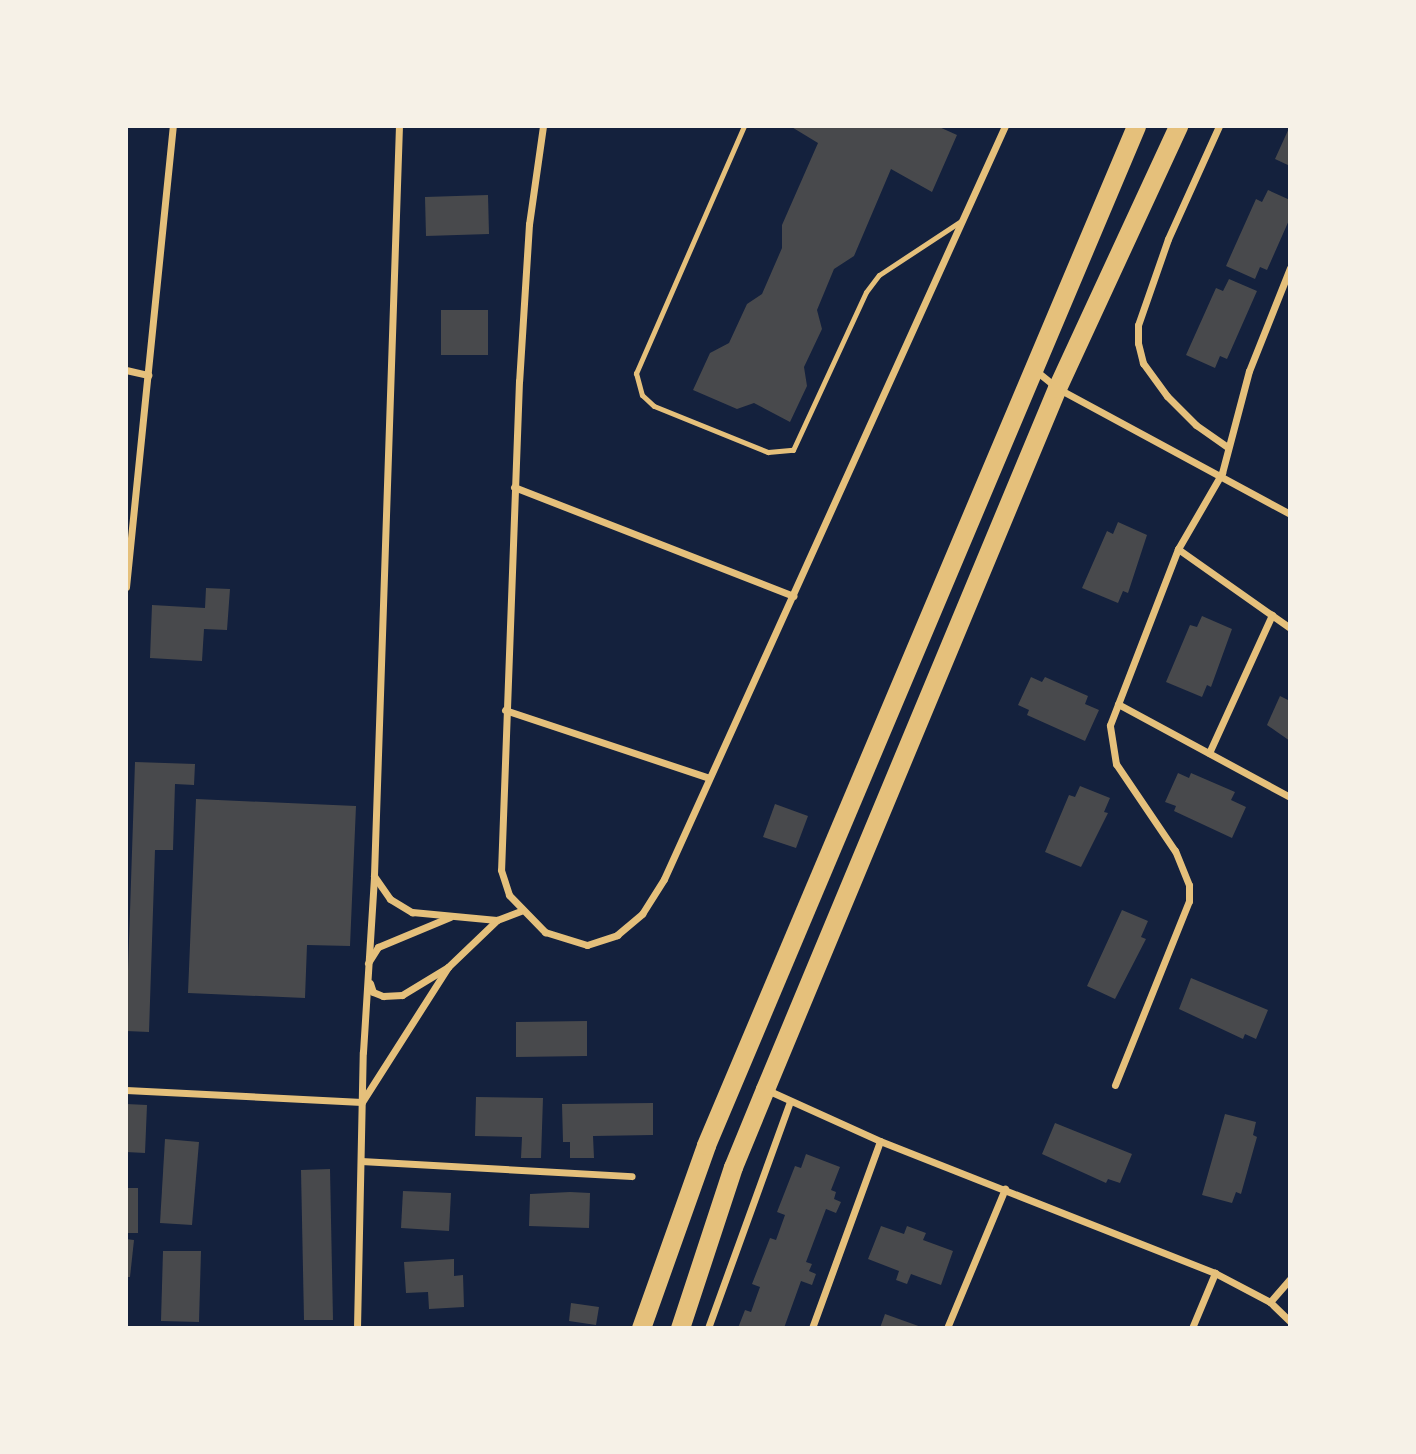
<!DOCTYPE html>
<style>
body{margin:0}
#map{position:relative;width:1416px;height:1454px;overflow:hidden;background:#14213d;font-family:"Golos Text",sans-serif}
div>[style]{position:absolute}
.building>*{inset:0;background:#48494c}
.service>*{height:5px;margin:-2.5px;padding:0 2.5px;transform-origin:2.5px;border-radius:2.5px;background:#e5c07b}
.minor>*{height:7px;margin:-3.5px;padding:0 3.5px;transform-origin:3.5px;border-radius:3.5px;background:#e5c07b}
.trunk>*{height:19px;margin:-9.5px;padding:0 9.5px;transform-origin:9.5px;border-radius:9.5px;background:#e5c07b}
span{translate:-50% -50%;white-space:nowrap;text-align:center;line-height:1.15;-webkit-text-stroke:7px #f6f1e7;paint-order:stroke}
.frame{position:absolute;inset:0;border:128px solid #f6f1e7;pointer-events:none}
</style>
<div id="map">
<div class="building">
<i style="clip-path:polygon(790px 126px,937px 126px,957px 135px,932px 192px,891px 169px,854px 256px,834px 269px,817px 310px,822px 329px,804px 367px,807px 386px,790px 422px,754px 403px,737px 409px,693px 390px,710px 353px,729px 343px,747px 304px,762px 294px,782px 248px,782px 225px,818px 143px)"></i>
<i style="clip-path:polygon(1290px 126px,1290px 166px,1275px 159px)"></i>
<i style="clip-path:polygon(1268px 190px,1290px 200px,1290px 218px,1267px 270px,1260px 267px,1255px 279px,1226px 266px,1256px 199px,1262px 202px)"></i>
<i style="clip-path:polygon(488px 195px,489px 234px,426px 236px,425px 197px)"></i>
<i style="clip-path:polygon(1229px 279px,1257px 291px,1227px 359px,1220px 356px,1215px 368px,1186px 355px,1216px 288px,1223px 291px)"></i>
<i style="clip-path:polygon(441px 310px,488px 310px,488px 355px,441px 355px)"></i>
<i style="clip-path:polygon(1118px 522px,1147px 535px,1128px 593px,1123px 591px,1118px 603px,1082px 588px,1107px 531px,1113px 534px)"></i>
<i style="clip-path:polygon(206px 588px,230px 589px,227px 630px,204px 629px,202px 661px,150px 658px,152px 605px,205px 608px)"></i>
<i style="clip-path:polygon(1202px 616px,1232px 629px,1211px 687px,1207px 685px,1202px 697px,1166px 682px,1190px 625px,1197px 627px)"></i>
<i style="clip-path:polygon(1031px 677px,1042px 682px,1045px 677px,1088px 696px,1085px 704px,1099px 710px,1085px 741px,1027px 715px,1029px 710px,1018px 705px)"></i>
<i style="clip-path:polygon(1280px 696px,1290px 701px,1290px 741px,1267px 725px)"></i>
<i style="clip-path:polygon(135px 762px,195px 764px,194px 785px,175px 784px,173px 850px,155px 850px,149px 1032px,126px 1031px)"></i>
<i style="clip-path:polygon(1178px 773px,1189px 778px,1191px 773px,1235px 792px,1231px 800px,1246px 807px,1232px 838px,1174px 811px,1176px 806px,1165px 802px)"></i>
<i style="clip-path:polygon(1080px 786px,1110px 798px,1104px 812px,1108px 813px,1081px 867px,1045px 852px,1069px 795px,1075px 797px)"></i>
<i style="clip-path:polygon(196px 799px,356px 806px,350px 946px,307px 945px,305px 998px,188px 993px)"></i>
<i style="clip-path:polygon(775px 804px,808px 816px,796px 848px,763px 837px)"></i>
<i style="clip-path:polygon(1122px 910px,1148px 921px,1141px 937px,1146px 939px,1115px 999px,1087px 986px)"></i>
<i style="clip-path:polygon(1191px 978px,1268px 1010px,1256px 1039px,1245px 1034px,1243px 1039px,1179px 1009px)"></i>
<i style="clip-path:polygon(587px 1021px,587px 1056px,516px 1057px,516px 1022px)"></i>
<i style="clip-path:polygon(476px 1097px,543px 1098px,541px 1158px,521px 1158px,522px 1137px,475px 1136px)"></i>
<i style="clip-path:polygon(653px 1103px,653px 1135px,593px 1136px,594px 1158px,570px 1158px,570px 1142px,563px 1142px,562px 1104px)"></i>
<i style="clip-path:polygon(126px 1104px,147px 1105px,145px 1153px,126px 1152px)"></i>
<i style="clip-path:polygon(1225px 1114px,1256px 1122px,1253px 1135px,1257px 1137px,1241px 1194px,1236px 1192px,1232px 1203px,1202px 1195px)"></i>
<i style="clip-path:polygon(1055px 1123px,1132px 1154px,1120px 1183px,1108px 1179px,1106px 1183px,1042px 1154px)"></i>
<i style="clip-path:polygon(165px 1139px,199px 1142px,192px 1225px,160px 1223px)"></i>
<i style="clip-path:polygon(806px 1154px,840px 1167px,831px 1190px,836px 1192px,834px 1199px,841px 1202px,836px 1213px,826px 1209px,806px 1262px,812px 1264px,809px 1271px,816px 1274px,812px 1285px,801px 1281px,784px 1328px,738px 1328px,745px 1310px,751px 1312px,760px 1287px,752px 1284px,770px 1238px,776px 1240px,785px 1215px,777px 1212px,795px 1166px,801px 1168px)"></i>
<i style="clip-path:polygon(330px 1169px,333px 1320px,304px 1320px,301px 1170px)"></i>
<i style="clip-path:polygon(126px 1188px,138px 1188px,138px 1233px,126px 1233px)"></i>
<i style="clip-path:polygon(403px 1191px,451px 1193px,449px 1231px,401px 1228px)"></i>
<i style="clip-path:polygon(570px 1192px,590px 1193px,589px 1228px,529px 1226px,530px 1194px)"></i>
<i style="clip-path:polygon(881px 1226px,904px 1234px,907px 1226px,926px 1233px,923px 1240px,953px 1251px,941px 1285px,911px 1274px,907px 1284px,896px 1280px,899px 1271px,868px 1259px)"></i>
<i style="clip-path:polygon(126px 1239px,134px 1240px,130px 1277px,126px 1277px)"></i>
<i style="clip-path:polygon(163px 1251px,201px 1251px,199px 1322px,161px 1321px)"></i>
<i style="clip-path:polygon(454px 1259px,454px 1276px,463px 1275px,464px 1307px,429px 1309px,428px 1292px,406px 1293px,404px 1262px)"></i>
<i style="clip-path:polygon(571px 1303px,599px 1307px,596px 1325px,569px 1321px)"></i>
<i style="clip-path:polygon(885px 1314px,924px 1328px,880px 1328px)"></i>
</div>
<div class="service">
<i style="left:744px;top:126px;width:270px;rotate:113.6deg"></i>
<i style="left:636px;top:373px;width:23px;rotate:75deg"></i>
<i style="left:642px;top:395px;width:16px;rotate:43deg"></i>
<i style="left:654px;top:406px;width:123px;rotate:22deg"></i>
<i style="left:768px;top:452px;width:25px;rotate:-5deg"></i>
<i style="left:793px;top:450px;width:174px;rotate:-65.2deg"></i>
<i style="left:866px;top:292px;width:21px;rotate:-53deg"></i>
<i style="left:879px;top:275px;width:98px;rotate:-33.4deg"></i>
</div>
<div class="minor">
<i style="left:543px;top:126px;width:99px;rotate:98.1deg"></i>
<i style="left:529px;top:224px;width:157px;rotate:93.6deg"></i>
<i style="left:519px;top:381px;width:489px;rotate:92.1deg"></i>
<i style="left:501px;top:870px;width:26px;rotate:72deg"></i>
<i style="left:509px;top:895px;width:52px;rotate:45.8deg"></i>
<i style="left:545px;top:932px;width:44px;rotate:17.2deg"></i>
<i style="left:587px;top:945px;width:32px;rotate:-18deg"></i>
<i style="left:617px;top:935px;width:33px;rotate:-40deg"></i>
<i style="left:642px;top:914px;width:41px;rotate:-57.8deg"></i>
<i style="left:664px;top:879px;width:827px;rotate:-65.64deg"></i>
<i style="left:1219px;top:126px;width:124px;rotate:114.3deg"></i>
<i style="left:1168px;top:239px;width:91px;rotate:109.2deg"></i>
<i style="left:1138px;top:325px;width:18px;rotate:90deg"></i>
<i style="left:1138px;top:343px;width:21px;rotate:76deg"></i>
<i style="left:1143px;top:363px;width:41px;rotate:54deg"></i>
<i style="left:1167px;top:396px;width:41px;rotate:45deg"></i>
<i style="left:1196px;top:425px;width:39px;rotate:35deg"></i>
<i style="left:126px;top:370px;width:23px;rotate:13deg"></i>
<i style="left:1035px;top:370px;width:28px;rotate:39deg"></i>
<i style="left:1057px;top:388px;width:265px;rotate:28.4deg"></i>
<i style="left:514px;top:487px;width:300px;rotate:21.3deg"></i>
<i style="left:1178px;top:549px;width:137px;rotate:35.2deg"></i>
<i style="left:126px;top:587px;width:463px;rotate:-84.2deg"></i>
<i style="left:1118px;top:704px;width:196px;rotate:28.4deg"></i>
<i style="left:505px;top:710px;width:215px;rotate:18.4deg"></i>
<i style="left:1209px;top:753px;width:152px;rotate:-65.5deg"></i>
<i style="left:374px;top:876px;width:28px;rotate:55deg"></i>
<i style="left:390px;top:899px;width:26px;rotate:31deg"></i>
<i style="left:412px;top:912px;width:85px;rotate:5.4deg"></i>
<i style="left:368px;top:963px;width:19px;rotate:-58deg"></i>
<i style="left:378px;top:947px;width:78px;rotate:-22.6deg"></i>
<i style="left:370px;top:983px;width:9px;rotate:72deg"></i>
<i style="left:373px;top:992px;width:11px;rotate:22deg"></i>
<i style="left:383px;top:996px;width:19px;rotate:-3deg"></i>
<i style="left:402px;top:995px;width:54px;rotate:-31.3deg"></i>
<i style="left:448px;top:967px;width:68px;rotate:-43.8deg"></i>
<i style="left:497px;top:920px;width:26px;rotate:-21deg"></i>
<i style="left:1115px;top:1085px;width:198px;rotate:-68.1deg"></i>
<i style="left:1189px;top:901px;width:16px;rotate:-90deg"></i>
<i style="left:1189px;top:885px;width:37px;rotate:-112deg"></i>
<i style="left:1175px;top:851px;width:105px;rotate:-124.1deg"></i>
<i style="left:1116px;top:764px;width:39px;rotate:-99deg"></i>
<i style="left:1110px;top:725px;width:189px;rotate:-68.9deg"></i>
<i style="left:1178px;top:549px;width:88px;rotate:-59.9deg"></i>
<i style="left:1222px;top:473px;width:106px;rotate:-75.2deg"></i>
<i style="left:1249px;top:371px;width:111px;rotate:-68.3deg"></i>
<i style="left:765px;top:1089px;width:126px;rotate:24.3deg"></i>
<i style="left:880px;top:1141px;width:360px;rotate:21.5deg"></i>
<i style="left:1215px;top:1273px;width:62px;rotate:27.8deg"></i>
<i style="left:1270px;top:1302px;width:28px;rotate:44deg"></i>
<i style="left:126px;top:1090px;width:236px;rotate:2.9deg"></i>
<i style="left:362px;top:1102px;width:160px;rotate:-57.5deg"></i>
<i style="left:361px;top:1161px;width:271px;rotate:3.2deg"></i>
<i style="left:1270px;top:1302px;width:30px;rotate:-49deg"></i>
<i style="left:357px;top:1328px;width:276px;rotate:-88.8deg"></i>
<i style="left:363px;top:1052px;width:177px;rotate:-86.4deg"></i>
<i style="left:374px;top:875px;width:749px;rotate:-88.09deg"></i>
<i style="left:708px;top:1328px;width:241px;rotate:-70.1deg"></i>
<i style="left:812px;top:1328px;width:199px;rotate:-70deg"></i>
<i style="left:947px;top:1328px;width:151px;rotate:-67.4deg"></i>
<i style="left:1192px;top:1328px;width:60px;rotate:-67.3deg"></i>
</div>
<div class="trunk">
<i style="left:641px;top:1328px;width:194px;rotate:-70.4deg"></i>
<i style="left:706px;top:1145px;width:1106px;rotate:-67.12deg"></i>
<i style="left:680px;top:1328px;width:169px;rotate:-71.8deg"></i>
<i style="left:733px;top:1167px;width:84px;rotate:-67.7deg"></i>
<i style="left:765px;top:1089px;width:759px;rotate:-67.39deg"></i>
<i style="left:1057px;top:388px;width:289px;rotate:-65.2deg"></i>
</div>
<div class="frame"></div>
</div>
